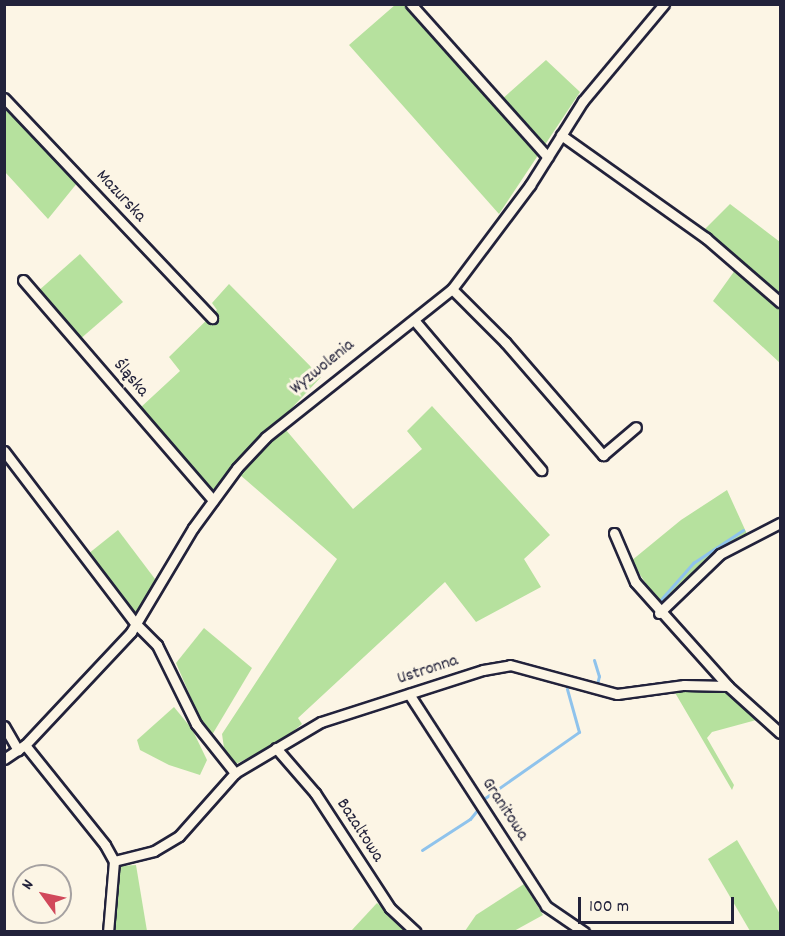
<!DOCTYPE html>
<meta charset="utf-8">
<style>
body{margin:0}
#map{position:relative;width:785px;height:936px;overflow:hidden;background:#fcf5e5;font-family:Dekko,sans-serif}
div>[style]{position:absolute}
.green>*{inset:0;background:#b6e19e}
.stream>*{height:3px;margin:-1.5px;padding:0 1.5px;transform-origin:1.5px;border-radius:1.5px;background:#8fc3ec}
.roads{filter:drop-shadow(2px 0 #22223b) drop-shadow(-2px 0 #22223b) drop-shadow(0 2px #22223b) drop-shadow(0 -2px #22223b)}
.minor>*{height:9px;margin:-4.5px;padding:0 4.5px;transform-origin:4.5px;border-radius:4.5px;background:#fcf5e5}
span{translate:-50% -50%;white-space:nowrap;text-align:center;line-height:1.15;-webkit-text-stroke:6px #fcf5e5;paint-order:stroke}
.street-label{font-size:18px;color:#22223b}
.frame{position:absolute;inset:0;border:6px solid #22223b;pointer-events:none}
.north{position:absolute;left:12px;top:864px;width:60px;height:60px;box-sizing:border-box;background:#fcf5e5;border:2px solid #a5a1a1;border-radius:50%;rotate:303deg;font-size:16px;font-weight:700;line-height:24px;text-align:center;color:#22223b}
.north::after{content:'';display:block;margin:auto;width:21px;height:27px;background:#d1495b;clip-path:polygon(50% 0,100% 100%,50% 72%,0 100%)}
.scale{position:absolute;left:578px;top:897px;width:156px;height:27px;box-sizing:border-box;border:3px solid #22223b;border-top:0;padding-left:8px;font-size:18px;line-height:21px;white-space:nowrap;color:#22223b;-webkit-text-stroke:4px #fcf5e5;paint-order:stroke}
</style>
<div id="map">
<div class="green">
<i style="clip-path:polygon(395px 5px,406px 5px,430px 26px,501px 100px,546px 60px,580px 92px,499px 214px,349px 45px)"></i>
<i style="clip-path:polygon(5px 108px,34px 139px,43px 139px,78px 182px,48px 219px,5px 172px)"></i>
<i style="clip-path:polygon(730px 204px,780px 242px,780px 363px,713px 301px,738px 266px,704px 230px)"></i>
<i style="clip-path:polygon(80px 254px,123px 302px,79px 340px,37px 292px)"></i>
<i style="clip-path:polygon(229px 284px,321px 377px,213px 492px,140px 408px,180px 371px,169px 357px,217px 310px,212px 303px)"></i>
<i style="clip-path:polygon(432px 406px,550px 535px,524px 559px,541px 587px,476px 622px,445px 582px,298px 718px,302px 724px,280px 742px,236px 764px,224px 748px,222px 734px,337px 559px,239px 474px,260px 450px,286px 430px,353px 509px,422px 449px,407px 431px)"></i>
<i style="clip-path:polygon(727px 490px,747px 534px,717px 549px,660px 605px,631px 561px,681px 520px)"></i>
<i style="clip-path:polygon(118px 530px,155px 579px,136px 616px,88px 554px)"></i>
<i style="clip-path:polygon(204px 628px,252px 668px,212px 735px,201px 721px,176px 663px)"></i>
<i style="clip-path:polygon(713px 688px,729px 692px,760px 719px,712px 732px,707px 738px,734px 785px,732px 790px,674px 691px)"></i>
<i style="clip-path:polygon(174px 707px,192px 729px,207px 760px,200px 775px,169px 765px,140px 750px,137px 740px)"></i>
<i style="clip-path:polygon(737px 840px,780px 914px,780px 931px,750px 931px,708px 859px)"></i>
<i style="clip-path:polygon(136px 865px,147px 931px,114px 931px,120px 866px)"></i>
<i style="clip-path:polygon(524px 884px,543px 915px,514px 931px,465px 931px,476px 915px)"></i>
<i style="clip-path:polygon(377px 903px,408px 931px,351px 931px)"></i>
</div>
<div class="stream">
<i style="left:657px;top:604px;width:55px;rotate:-48.7deg"></i>
<i style="left:693px;top:563px;width:60px;rotate:-33.4deg"></i>
<i style="left:594px;top:660px;width:17px;rotate:73deg"></i>
<i style="left:599px;top:676px;width:8px;rotate:104deg"></i>
<i style="left:485px;top:798px;width:115px;rotate:-35.1deg"></i>
<i style="left:579px;top:732px;width:45px;rotate:-105.6deg"></i>
<i style="left:422px;top:850px;width:57px;rotate:-32.9deg"></i>
<i style="left:470px;top:819px;width:13px;rotate:-51deg"></i>
</div>
<div class="roads">
<div class="minor">
<i style="left:411px;top:4px;width:205px;rotate:48.2deg"></i>
<i style="left:4px;top:98px;width:303px;rotate:46.6deg"></i>
<i style="left:561px;top:135px;width:178px;rotate:35.4deg"></i>
<i style="left:706px;top:238px;width:98px;rotate:40.9deg"></i>
<i style="left:23px;top:280px;width:291px;rotate:49.2deg"></i>
<i style="left:452px;top:289px;width:75px;rotate:45deg"></i>
<i style="left:505px;top:342px;width:150px;rotate:49.1deg"></i>
<i style="left:603px;top:455px;width:43px;rotate:-40.3deg"></i>
<i style="left:414px;top:320px;width:197px;rotate:49.7deg"></i>
<i style="left:4px;top:451px;width:218px;rotate:52.7deg"></i>
<i style="left:136px;top:624px;width:30px;rotate:45deg"></i>
<i style="left:157px;top:645px;width:88px;rotate:63.7deg"></i>
<i style="left:196px;top:724px;width:63px;rotate:51.5deg"></i>
<i style="left:614px;top:533px;width:53px;rotate:66.8deg"></i>
<i style="left:635px;top:582px;width:140px;rotate:48.2deg"></i>
<i style="left:659px;top:613px;width:85px;rotate:-44deg"></i>
<i style="left:720px;top:554px;width:68px;rotate:-27.3deg"></i>
<i style="left:409px;top:694px;width:252px;rotate:57.1deg"></i>
<i style="left:546px;top:906px;width:46px;rotate:34.4deg"></i>
<i style="left:4px;top:726px;width:28px;rotate:60deg"></i>
<i style="left:25px;top:745px;width:128px;rotate:51.3deg"></i>
<i style="left:105px;top:845px;width:18px;rotate:61deg"></i>
<i style="left:114px;top:861px;width:71px;rotate:94.8deg"></i>
<i style="left:276px;top:748px;width:60px;rotate:49.1deg"></i>
<i style="left:315px;top:793px;width:137px;rotate:56.9deg"></i>
<i style="left:390px;top:908px;width:35px;rotate:43deg"></i>
<i style="left:4px;top:759px;width:25px;rotate:-34deg"></i>
<i style="left:25px;top:745px;width:155px;rotate:-46.8deg"></i>
<i style="left:131px;top:632px;width:121px;rotate:-59.2deg"></i>
<i style="left:193px;top:528px;width:74px;rotate:-53.7deg"></i>
<i style="left:237px;top:468px;width:42px;rotate:-46.9deg"></i>
<i style="left:266px;top:437px;width:238px;rotate:-38.5deg"></i>
<i style="left:452px;top:289px;width:130px;rotate:-53.1deg"></i>
<i style="left:530px;top:185px;width:99px;rotate:-57.8deg"></i>
<i style="left:583px;top:101px;width:126px;rotate:-50.1deg"></i>
<i style="left:114px;top:861px;width:41px;rotate:-14deg"></i>
<i style="left:154px;top:851px;width:29px;rotate:-31deg"></i>
<i style="left:179px;top:836px;width:84px;rotate:-48.4deg"></i>
<i style="left:235px;top:773px;width:100px;rotate:-30.7deg"></i>
<i style="left:321px;top:722px;width:170px;rotate:-17.8deg"></i>
<i style="left:483px;top:670px;width:27px;rotate:-10deg"></i>
<i style="left:510px;top:665px;width:111px;rotate:15.2deg"></i>
<i style="left:617px;top:694px;width:68px;rotate:-7.7deg"></i>
<i style="left:684px;top:685px;width:44px;rotate:1.3deg"></i>
<i style="left:728px;top:686px;width:70px;rotate:42.1deg"></i>
</div>
</div>
<div class="street-label">
<span style="left:120px;top:197px;rotate:47deg">Mazurska</span>
<span style="left:323px;top:368px;rotate:-39deg">Wyzwolenia</span>
<span style="left:130px;top:379px;rotate:49deg">Śląska</span>
<span style="left:428px;top:671px;rotate:-18deg">Ustronna</span>
<span style="left:504px;top:810px;rotate:57deg">Granitowa</span>
<span style="left:359px;top:831px;rotate:57deg">Bazaltowa</span>
</div>
<div class="frame"></div>
<div class="north">N</div>
<div class="scale">100 m</div>
</div>
